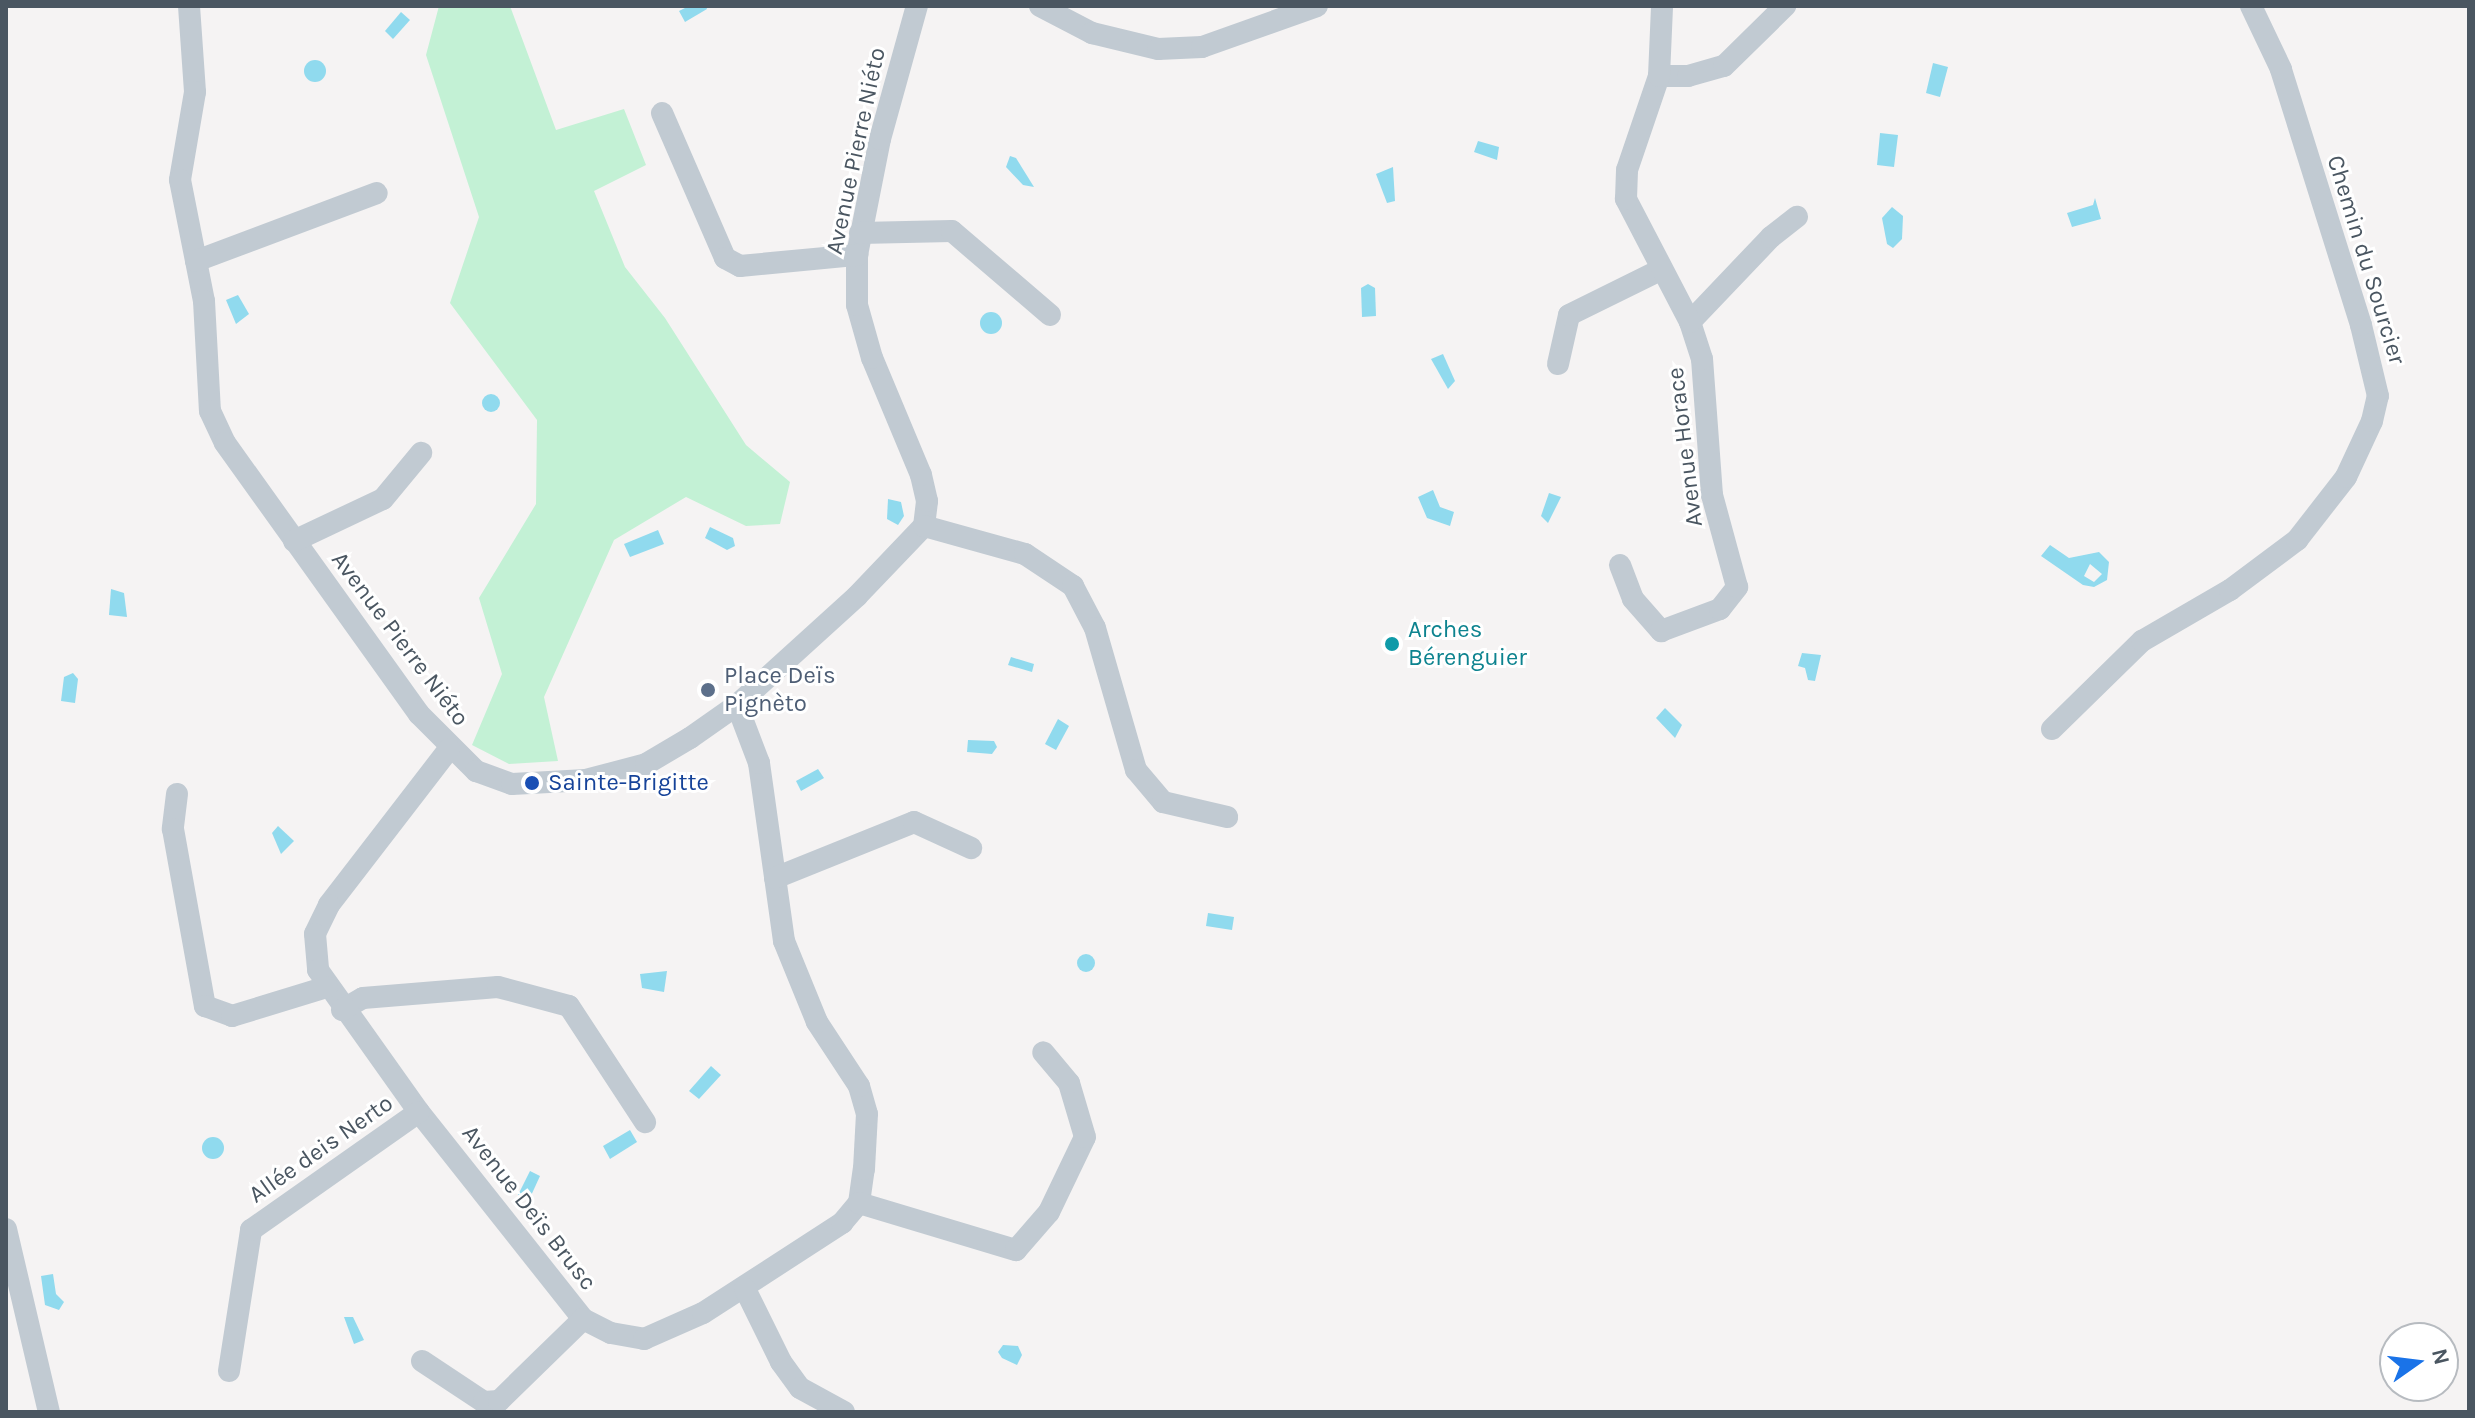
<!DOCTYPE html>
<meta charset="utf-8">
<style>
body{margin:0}
#map{position:relative;width:2475px;height:1418px;overflow:hidden;background:#f5f3f3;font-family:Karla,sans-serif}
div>[style]{position:absolute}
.green>*{inset:0;background:#c3f1d5}
.water>*{inset:0;background:#90daee}
.round{border-radius:50%}
.minor>*{height:22px;margin:-11px;padding:0 11px;transform-origin:11px;border-radius:11px;background:#c1cad2}
.dots>*{width:22px;height:22px;translate:-50% -50%;box-sizing:border-box;border:4px solid #fff;border-radius:50%}
span{translate:-50% -50%;white-space:nowrap;text-align:center;line-height:1.15;-webkit-text-stroke:6px #fff;paint-order:stroke}
.street-label{font-size:24px;color:#4a5661}
.culture-label{font-size:24px;color:#0d838f}
.left{translate:0 -50%;text-align:left}
.service-label{font-size:24px;color:#4e5e75}
.transit-label{font-size:24px;color:#164399}
.frame{position:absolute;inset:0;border:8px solid #4a5661;pointer-events:none}
.north{position:absolute;left:2379px;top:1322px;width:80px;height:80px;box-sizing:border-box;background:#fff;border:2px solid #b7bbc0;border-radius:50%;rotate:76deg;font-size:22px;font-weight:700;line-height:32px;text-align:center;color:#4a5661}
.north::after{content:'';display:block;margin:auto;width:28px;height:36px;background:#1a73e8;clip-path:polygon(50% 0,100% 100%,50% 72%,0 100%)}
</style>
<div id="map">
<div class="green">
<i style="clip-path:polygon(439px 6px,510px 6px,556px 130px,624px 109px,646px 165px,594px 191px,625px 267px,665px 318px,746px 445px,790px 482px,780px 524px,746px 526px,686px 497px,614px 540px,544px 697px,558px 761px,509px 764px,472px 745px,502px 674px,479px 598px,536px 504px,537px 420px,450px 303px,479px 217px,426px 55px)"></i>
</div>
<div class="water">
<i style="clip-path:polygon(689px 6px,706px 6px,707px 9px,685px 22px,679px 11px)"></i>
<i style="clip-path:polygon(401px 12px,410px 20px,393px 39px,385px 31px)"></i>
<i class="round" style="left:304px;top:60px;width:22px;height:22px"></i>
<i style="clip-path:polygon(1933px 63px,1948px 67px,1940px 97px,1926px 93px)"></i>
<i style="clip-path:polygon(1880px 133px,1898px 135px,1894px 167px,1877px 165px)"></i>
<i style="clip-path:polygon(1478px 141px,1499px 147px,1497px 160px,1474px 152px)"></i>
<i style="clip-path:polygon(1010px 156px,1016px 158px,1034px 187px,1023px 185px,1006px 167px)"></i>
<i style="clip-path:polygon(1393px 167px,1395px 201px,1387px 203px,1376px 174px)"></i>
<i style="clip-path:polygon(2095px 198px,2101px 219px,2072px 227px,2067px 213px,2093px 205px)"></i>
<i style="clip-path:polygon(1892px 207px,1903px 216px,1902px 239px,1893px 248px,1887px 244px,1882px 218px)"></i>
<i style="clip-path:polygon(1368px 284px,1375px 288px,1376px 316px,1362px 317px,1361px 288px)"></i>
<i style="clip-path:polygon(238px 295px,249px 314px,236px 324px,226px 300px)"></i>
<i class="round" style="left:980px;top:312px;width:22px;height:22px"></i>
<i style="clip-path:polygon(1443px 354px,1455px 381px,1448px 389px,1431px 359px)"></i>
<i class="round" style="left:482px;top:394px;width:18px;height:18px"></i>
<i style="clip-path:polygon(1433px 490px,1440px 507px,1454px 512px,1450px 526px,1427px 518px,1418px 497px)"></i>
<i style="clip-path:polygon(1549px 493px,1561px 497px,1548px 523px,1541px 516px)"></i>
<i style="clip-path:polygon(888px 499px,901px 502px,904px 516px,898px 525px,887px 519px)"></i>
<i style="clip-path:polygon(710px 527px,733px 538px,735px 546px,727px 550px,705px 538px)"></i>
<i style="clip-path:polygon(658px 530px,664px 544px,630px 557px,624px 544px)"></i>
<i style="clip-path:polygon(evenodd,2050px 545px,2069px 558px,2099px 552px,2109px 562px,2107px 580px,2094px 587px,2083px 585px,2041px 556px,2050px 545px,2090px 564px,2102px 574px,2094px 582px,2084px 576px,2090px 564px)"></i>
<i style="clip-path:polygon(111px 589px,124px 593px,127px 617px,109px 615px)"></i>
<i style="clip-path:polygon(1802px 653px,1821px 655px,1815px 681px,1808px 680px,1805px 668px,1798px 666px)"></i>
<i style="clip-path:polygon(1011px 657px,1034px 664px,1032px 672px,1008px 665px)"></i>
<i style="clip-path:polygon(73px 673px,78px 679px,75px 703px,61px 701px,64px 677px)"></i>
<i style="clip-path:polygon(1665px 708px,1682px 725px,1675px 738px,1656px 718px)"></i>
<i style="clip-path:polygon(1058px 719px,1069px 726px,1056px 750px,1045px 744px)"></i>
<i style="clip-path:polygon(968px 740px,994px 741px,997px 747px,992px 754px,967px 752px)"></i>
<i style="clip-path:polygon(818px 769px,824px 778px,801px 791px,796px 781px)"></i>
<i style="clip-path:polygon(278px 826px,294px 841px,281px 854px,272px 833px)"></i>
<i style="clip-path:polygon(1208px 913px,1234px 917px,1232px 930px,1206px 926px)"></i>
<i class="round" style="left:1077px;top:954px;width:18px;height:18px"></i>
<i style="clip-path:polygon(667px 971px,664px 992px,642px 988px,640px 974px)"></i>
<i style="clip-path:polygon(711px 1066px,721px 1075px,699px 1099px,689px 1091px)"></i>
<i style="clip-path:polygon(630px 1130px,637px 1142px,610px 1159px,603px 1146px)"></i>
<i class="round" style="left:202px;top:1137px;width:22px;height:22px"></i>
<i style="clip-path:polygon(530px 1171px,540px 1176px,529px 1200px,518px 1195px)"></i>
<i style="clip-path:polygon(53px 1274px,56px 1294px,64px 1302px,59px 1310px,45px 1305px,41px 1276px)"></i>
<i style="clip-path:polygon(344px 1317px,353px 1317px,364px 1340px,354px 1344px)"></i>
<i style="clip-path:polygon(1003px 1345px,1018px 1346px,1022px 1355px,1017px 1365px,1002px 1358px,998px 1352px)"></i>
</div>
<div class="minor">
<i style="left:189px;top:6px;width:86px;rotate:86deg"></i>
<i style="left:195px;top:92px;width:89px;rotate:99.7deg"></i>
<i style="left:180px;top:180px;width:123px;rotate:78.8deg"></i>
<i style="left:204px;top:301px;width:110px;rotate:86.9deg"></i>
<i style="left:210px;top:411px;width:35px;rotate:65deg"></i>
<i style="left:225px;top:443px;width:333px;rotate:54.4deg"></i>
<i style="left:419px;top:714px;width:81px;rotate:45deg"></i>
<i style="left:476px;top:771px;width:38px;rotate:20deg"></i>
<i style="left:512px;top:784px;width:74px;rotate:-3.1deg"></i>
<i style="left:586px;top:780px;width:62px;rotate:-14.9deg"></i>
<i style="left:646px;top:764px;width:51px;rotate:-30.6deg"></i>
<i style="left:690px;top:738px;width:57px;rotate:-35.1deg"></i>
<i style="left:737px;top:705px;width:162px;rotate:-42.2deg"></i>
<i style="left:857px;top:596px;width:97px;rotate:-46.3deg"></i>
<i style="left:924px;top:526px;width:25px;rotate:-83deg"></i>
<i style="left:927px;top:501px;width:27px;rotate:-103deg"></i>
<i style="left:921px;top:475px;width:127px;rotate:-112.7deg"></i>
<i style="left:872px;top:358px;width:55px;rotate:-105.8deg"></i>
<i style="left:857px;top:305px;width:50px;rotate:-90deg"></i>
<i style="left:857px;top:255px;width:118px;rotate:-78.8deg"></i>
<i style="left:880px;top:139px;width:138px;rotate:-74.5deg"></i>
<i style="left:1040px;top:6px;width:59px;rotate:27.4deg"></i>
<i style="left:1092px;top:33px;width:68px;rotate:13.6deg"></i>
<i style="left:1158px;top:49px;width:44px;rotate:-2.6deg"></i>
<i style="left:1202px;top:47px;width:122px;rotate:-19.6deg"></i>
<i style="left:1659px;top:76px;width:29px"></i>
<i style="left:1688px;top:76px;width:37px;rotate:-16deg"></i>
<i style="left:1724px;top:66px;width:86px;rotate:-44.5deg"></i>
<i style="left:662px;top:113px;width:158px;rotate:66.5deg"></i>
<i style="left:725px;top:258px;width:17px;rotate:28deg"></i>
<i style="left:740px;top:266px;width:118px;rotate:-5.4deg"></i>
<i style="left:860px;top:233px;width:92px;rotate:-1.2deg"></i>
<i style="left:952px;top:231px;width:129px;rotate:40.6deg"></i>
<i style="left:196px;top:261px;width:193px;rotate:-20.6deg"></i>
<i style="left:1690px;top:322px;width:117px;rotate:-46.4deg"></i>
<i style="left:1771px;top:237px;width:33px;rotate:-38deg"></i>
<i style="left:1558px;top:364px;width:50px;rotate:-77.3deg"></i>
<i style="left:1569px;top:315px;width:102px;rotate:-26.3deg"></i>
<i style="left:924px;top:526px;width:105px;rotate:15.5deg"></i>
<i style="left:1025px;top:554px;width:58px;rotate:33.7deg"></i>
<i style="left:1073px;top:586px;width:47px;rotate:62.4deg"></i>
<i style="left:1095px;top:628px;width:148px;rotate:73.9deg"></i>
<i style="left:1136px;top:770px;width:42px;rotate:49.8deg"></i>
<i style="left:1163px;top:802px;width:66px;rotate:13.2deg"></i>
<i style="left:294px;top:541px;width:98px;rotate:-25.3deg"></i>
<i style="left:383px;top:499px;width:60px;rotate:-50.4deg"></i>
<i style="left:1620px;top:565px;width:36px;rotate:69deg"></i>
<i style="left:1633px;top:599px;width:43px;rotate:48.8deg"></i>
<i style="left:1661px;top:631px;width:63px;rotate:-20.4deg"></i>
<i style="left:1720px;top:609px;width:28px;rotate:-52deg"></i>
<i style="left:1737px;top:587px;width:95px;rotate:-105.2deg"></i>
<i style="left:1712px;top:495px;width:136px;rotate:-94.2deg"></i>
<i style="left:1702px;top:359px;width:39px;rotate:-108deg"></i>
<i style="left:1690px;top:322px;width:139px;rotate:-117.5deg"></i>
<i style="left:1626px;top:199px;width:29px;rotate:-88deg"></i>
<i style="left:1627px;top:170px;width:99px;rotate:-71.2deg"></i>
<i style="left:1659px;top:76px;width:70px;rotate:-87.5deg"></i>
<i style="left:2052px;top:729px;width:126px;rotate:-44.4deg"></i>
<i style="left:2142px;top:641px;width:102px;rotate:-30.1deg"></i>
<i style="left:2230px;top:590px;width:84px;rotate:-36.7deg"></i>
<i style="left:2297px;top:540px;width:80px;rotate:-52.1deg"></i>
<i style="left:2346px;top:477px;width:62px;rotate:-65.1deg"></i>
<i style="left:2372px;top:421px;width:26px;rotate:-77deg"></i>
<i style="left:2378px;top:396px;width:73px;rotate:-103.5deg"></i>
<i style="left:2361px;top:325px;width:268px;rotate:-107.4deg"></i>
<i style="left:2281px;top:69px;width:70px;rotate:-115.5deg"></i>
<i style="left:449px;top:749px;width:197px;rotate:127.6deg"></i>
<i style="left:329px;top:905px;width:32px;rotate:116deg"></i>
<i style="left:315px;top:934px;width:36px;rotate:85deg"></i>
<i style="left:318px;top:970px;width:174px;rotate:54.6deg"></i>
<i style="left:419px;top:1112px;width:264px;rotate:51.6deg"></i>
<i style="left:583px;top:1319px;width:31px;rotate:27deg"></i>
<i style="left:611px;top:1333px;width:34px;rotate:10deg"></i>
<i style="left:644px;top:1339px;width:64px;rotate:-23.8deg"></i>
<i style="left:703px;top:1313px;width:166px;rotate:-32.9deg"></i>
<i style="left:842px;top:1223px;width:26px;rotate:-50deg"></i>
<i style="left:859px;top:1203px;width:34px;rotate:-82deg"></i>
<i style="left:864px;top:1169px;width:55px;rotate:-86.9deg"></i>
<i style="left:867px;top:1114px;width:29px;rotate:-106deg"></i>
<i style="left:859px;top:1086px;width:77px;rotate:-123.3deg"></i>
<i style="left:817px;top:1022px;width:87px;rotate:-112.2deg"></i>
<i style="left:784px;top:941px;width:180px;rotate:-98deg"></i>
<i style="left:759px;top:763px;width:62px;rotate:-110.8deg"></i>
<i style="left:177px;top:794px;width:35px;rotate:97deg"></i>
<i style="left:173px;top:829px;width:180px;rotate:79.8deg"></i>
<i style="left:205px;top:1006px;width:29px;rotate:20deg"></i>
<i style="left:232px;top:1016px;width:99px;rotate:-17deg"></i>
<i style="left:775px;top:878px;width:150px;rotate:-21.9deg"></i>
<i style="left:914px;top:822px;width:63px;rotate:24.5deg"></i>
<i style="left:342px;top:1010px;width:24px;rotate:-30deg"></i>
<i style="left:363px;top:998px;width:135px;rotate:-4.7deg"></i>
<i style="left:498px;top:987px;width:73px;rotate:15deg"></i>
<i style="left:569px;top:1006px;width:139px;rotate:56.8deg"></i>
<i style="left:859px;top:1203px;width:164px;rotate:16.7deg"></i>
<i style="left:1016px;top:1250px;width:50px;rotate:-49deg"></i>
<i style="left:1049px;top:1212px;width:83px;rotate:-64.4deg"></i>
<i style="left:1085px;top:1137px;width:56px;rotate:-106.5deg"></i>
<i style="left:1069px;top:1083px;width:40px;rotate:-130deg"></i>
<i style="left:6px;top:1229px;width:188px;rotate:76.8deg"></i>
<i style="left:745px;top:1289px;width:81px;rotate:63.7deg"></i>
<i style="left:781px;top:1362px;width:32px;rotate:54deg"></i>
<i style="left:800px;top:1388px;width:50px;rotate:28.6deg"></i>
<i style="left:422px;top:1361px;width:74px;rotate:33.5deg"></i>
<i style="left:484px;top:1402px;width:15px;rotate:-4deg"></i>
<i style="left:499px;top:1401px;width:117px;rotate:-44.3deg"></i>
<i style="left:229px;top:1371px;width:143px;rotate:-81.1deg"></i>
<i style="left:251px;top:1230px;width:205px;rotate:-35.1deg"></i>
</div>
<div class="dots">
<i style="left:1392px;top:644px;background:#0f9aa8"></i>
<i style="left:708px;top:690px;background:#5c6f8a"></i>
<i style="left:532px;top:783px;background:#1a4fb4"></i>
</div>
<div class="street-label">
<span style="left:856px;top:151px;rotate:-78deg">Avenue Pierre Niéto</span>
<span style="left:2366px;top:260px;rotate:73deg">Chemin du Sourcier</span>
<span style="left:1685px;top:447px;rotate:-97deg">Avenue Horace</span>
<span style="left:400px;top:639px;rotate:53deg">Avenue Pierre Niéto</span>
<span style="left:321px;top:1149px;rotate:-35deg">Allée deis Nerto</span>
<span style="left:529px;top:1208px;rotate:52deg">Avenue Deïs Brusc</span>
</div>
<div class="culture-label">
<span class="left" style="left:1408px;top:644px">Arches<br>Bérenguier</span>
</div>
<div class="service-label">
<span class="left" style="left:724px;top:690px">Place Deïs<br>Pignèto</span>
</div>
<div class="transit-label">
<span class="left" style="left:548px;top:783px">Sainte-Brigitte</span>
</div>
<div class="frame"></div>
<div class="north">N</div>
</div>
